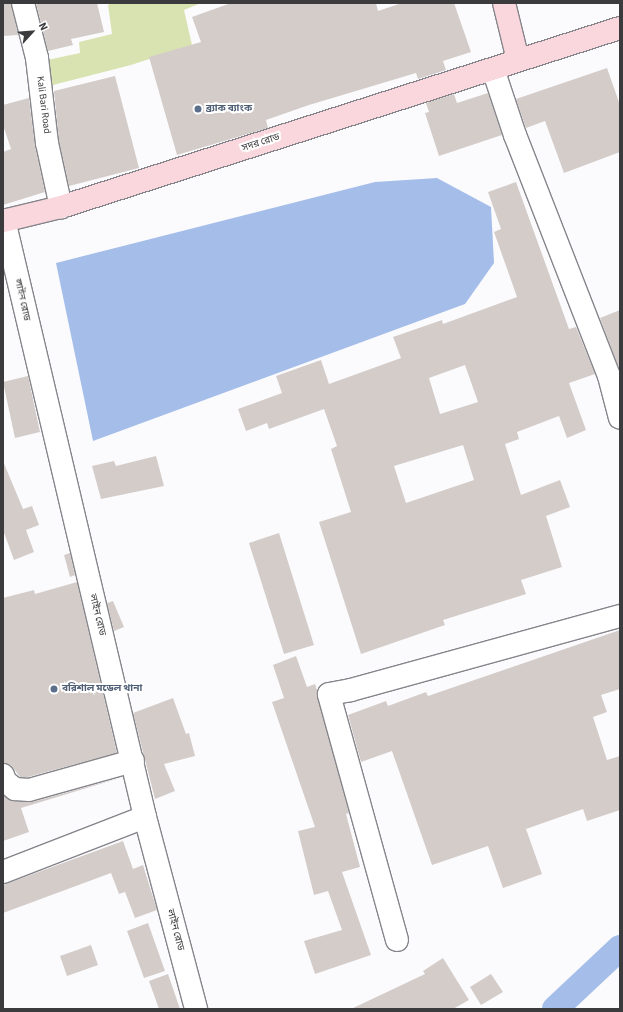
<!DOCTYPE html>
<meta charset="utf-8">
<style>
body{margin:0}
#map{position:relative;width:623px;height:1012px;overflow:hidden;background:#fbfbfe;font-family:"Source Sans 3","Noto Sans Bengali",sans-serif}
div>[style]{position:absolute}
.green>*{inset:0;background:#d9e3b2}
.water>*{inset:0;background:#a5bde9}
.canal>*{height:26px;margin:-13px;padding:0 13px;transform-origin:13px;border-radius:13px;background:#a5bde9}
.building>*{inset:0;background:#d4ccc9}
.roads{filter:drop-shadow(1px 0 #85858b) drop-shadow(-1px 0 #85858b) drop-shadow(0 1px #85858b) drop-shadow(0 -1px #85858b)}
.minor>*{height:22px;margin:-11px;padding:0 11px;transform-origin:11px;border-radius:11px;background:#fff}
.major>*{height:22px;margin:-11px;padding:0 11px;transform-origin:11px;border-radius:11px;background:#fad7dd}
.dots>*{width:11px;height:11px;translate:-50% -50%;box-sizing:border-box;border:2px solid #fff;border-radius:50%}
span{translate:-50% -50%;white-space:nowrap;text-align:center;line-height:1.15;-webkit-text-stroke:4px #fff;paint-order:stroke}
.street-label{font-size:10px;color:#3b3b3e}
.service-label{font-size:10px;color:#4e5e75;font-weight:700}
.left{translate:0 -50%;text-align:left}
.frame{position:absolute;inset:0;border:4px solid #3b3b3e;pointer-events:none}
.north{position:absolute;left:12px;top:12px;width:40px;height:40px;-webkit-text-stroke:3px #fff;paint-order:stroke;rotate:64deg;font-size:11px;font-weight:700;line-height:16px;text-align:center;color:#3b3b3e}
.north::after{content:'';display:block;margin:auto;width:14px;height:18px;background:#3b3b3e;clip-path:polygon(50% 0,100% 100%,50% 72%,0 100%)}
</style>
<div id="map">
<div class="green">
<i style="clip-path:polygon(112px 3px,201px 3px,184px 10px,192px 45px,131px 65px,49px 86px,47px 60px,80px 53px,79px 42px,112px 34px,108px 5px)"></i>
</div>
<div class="water">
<i style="clip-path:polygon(437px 178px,491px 207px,494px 263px,465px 304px,93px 441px,56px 263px,375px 182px)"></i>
</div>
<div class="canal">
<i style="left:555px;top:1009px;width:89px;rotate:-43.2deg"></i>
</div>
<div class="building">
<i style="clip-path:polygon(3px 3px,11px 3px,18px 35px,3px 36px)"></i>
<i style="clip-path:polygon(36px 3px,97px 3px,104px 32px,71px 39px,73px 45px,48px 51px)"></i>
<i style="clip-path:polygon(231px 3px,376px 3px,378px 11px,402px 3px,454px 3px,471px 52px,443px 61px,446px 70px,418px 79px,416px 73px,309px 105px,266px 120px,268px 128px,177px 155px,149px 57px,201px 42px,192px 17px)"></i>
<i style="clip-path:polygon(607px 68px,620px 105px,620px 152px,564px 173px,545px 121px,526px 128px,516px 99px)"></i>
<i style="clip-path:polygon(115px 76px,139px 168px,69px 186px,59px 141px,54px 91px)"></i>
<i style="clip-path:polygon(488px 93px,502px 135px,439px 156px,425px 113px,429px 112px,426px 103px,454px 94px,457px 103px)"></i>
<i style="clip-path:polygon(29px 98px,35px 146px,45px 192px,3px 205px,3px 152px,11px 149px,3px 125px,3px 105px)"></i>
<i style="clip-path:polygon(evenodd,516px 182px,569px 329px,576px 327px,595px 374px,569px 383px,586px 430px,567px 438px,559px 416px,517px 432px,519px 439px,505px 444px,521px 495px,560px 480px,570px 507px,546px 516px,562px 567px,521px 580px,526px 594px,443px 620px,445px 625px,361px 654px,319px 522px,351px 512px,331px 449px,337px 446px,324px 409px,269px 429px,267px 423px,246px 431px,238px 409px,282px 393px,276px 376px,321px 360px,329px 384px,401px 358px,393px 337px,442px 320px,443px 324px,517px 297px,494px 232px,501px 229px,488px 192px,516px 182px,465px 365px,478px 402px,440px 414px,429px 378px,465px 365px,516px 182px,463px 445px,474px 480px,406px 503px,394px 466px,463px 445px)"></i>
<i style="clip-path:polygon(620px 310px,620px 365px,618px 366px,600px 318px)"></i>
<i style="clip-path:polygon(28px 376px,40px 432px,15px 438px,3px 382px)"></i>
<i style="clip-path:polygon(156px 456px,164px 486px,101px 499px,92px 466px,114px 461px,116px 466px)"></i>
<i style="clip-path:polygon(3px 461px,23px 509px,32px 506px,39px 525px,26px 530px,34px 552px,14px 560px,3px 530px)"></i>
<i style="clip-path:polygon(279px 533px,314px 645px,284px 654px,249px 543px)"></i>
<i style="clip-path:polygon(70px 553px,75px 575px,70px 577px,64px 555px)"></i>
<i style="clip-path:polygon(77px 582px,117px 753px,28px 777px,20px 777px,11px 765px,3px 763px,3px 598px,34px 590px,35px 594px)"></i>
<i style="clip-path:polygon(113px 601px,124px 627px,114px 631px,107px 603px)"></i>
<i style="clip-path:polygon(620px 630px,620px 689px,601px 695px,607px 712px,593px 717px,607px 760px,620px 756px,620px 810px,587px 821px,583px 809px,526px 829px,542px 874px,503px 888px,488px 846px,432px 865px,392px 751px,361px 762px,348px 715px,386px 701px,388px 706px,426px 692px,428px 696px)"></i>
<i style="clip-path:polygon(296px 656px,307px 687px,315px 684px,317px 690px,349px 813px,346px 814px,360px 867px,342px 872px,371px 955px,315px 974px,304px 941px,342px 930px,328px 891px,314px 895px,298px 831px,315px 827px,272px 702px,284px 698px,273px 665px)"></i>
<i style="clip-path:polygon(173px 698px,186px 734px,189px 733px,195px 756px,164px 764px,175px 791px,155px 799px,133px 713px)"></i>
<i style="clip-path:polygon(123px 777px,21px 808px,29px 832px,3px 841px,3px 795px,14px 801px,32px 802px)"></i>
<i style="clip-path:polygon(123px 841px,133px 869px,143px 865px,157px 910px,135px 918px,125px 892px,119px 894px,111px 873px,3px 913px,3px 885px)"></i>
<i style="clip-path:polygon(148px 923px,165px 971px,144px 978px,127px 931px)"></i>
<i style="clip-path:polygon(91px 945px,98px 965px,67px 976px,60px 956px)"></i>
<i style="clip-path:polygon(443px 958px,469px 1000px,453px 1009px,351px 1009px,425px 974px,423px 971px)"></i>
<i style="clip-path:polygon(168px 974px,180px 1009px,159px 1009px,149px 981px)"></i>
<i style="clip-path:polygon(491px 974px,503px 992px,481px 1005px,470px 987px)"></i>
</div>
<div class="roads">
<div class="minor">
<i style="left:23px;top:3px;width:57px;rotate:75.7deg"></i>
<i style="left:37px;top:58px;width:86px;rotate:83.3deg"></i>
<i style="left:47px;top:143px;width:66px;rotate:77.7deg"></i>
<i style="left:493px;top:69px;width:70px;rotate:71.6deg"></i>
<i style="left:515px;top:135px;width:259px;rotate:68.7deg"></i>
<i style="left:609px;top:376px;width:43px;rotate:75.3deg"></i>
<i style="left:4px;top:220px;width:613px;rotate:76.71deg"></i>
<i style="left:145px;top:817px;width:199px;rotate:75.1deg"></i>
<i style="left:3px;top:775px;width:6px;rotate:72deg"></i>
<i style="left:5px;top:781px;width:13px;rotate:39deg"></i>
<i style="left:15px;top:789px;width:14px;rotate:4deg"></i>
<i style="left:29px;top:790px;width:108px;rotate:-15.6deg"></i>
<i style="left:3px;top:872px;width:152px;rotate:-21.2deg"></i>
<i style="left:397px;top:940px;width:255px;rotate:-105.5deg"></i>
<i style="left:329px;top:694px;width:22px;rotate:-10deg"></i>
<i style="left:351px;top:690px;width:279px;rotate:-15.4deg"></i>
</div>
<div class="major">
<i style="left:504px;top:3px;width:59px;rotate:76.2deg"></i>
<i style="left:3px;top:221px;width:60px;rotate:-13.6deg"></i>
<i style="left:61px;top:207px;width:587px;rotate:-17.76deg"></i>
</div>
</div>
<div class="dots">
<i style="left:198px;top:109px;background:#5c6f8a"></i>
<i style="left:54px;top:689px;background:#5c6f8a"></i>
</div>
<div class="street-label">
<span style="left:43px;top:105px;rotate:83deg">Kali Bari Road</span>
<span style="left:261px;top:143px;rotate:-18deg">সদর রোড</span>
<span style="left:22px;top:300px;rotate:77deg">লাইন রোড</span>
<span style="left:97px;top:615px;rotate:76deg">লাইন রোড</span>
<span style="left:175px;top:930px;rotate:75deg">লাইন রোড</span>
</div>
<div class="service-label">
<span class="left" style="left:206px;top:109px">ব্র্যাক ব্যাংক</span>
<span class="left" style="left:62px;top:689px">বরিশাল মডেল থানা</span>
</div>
<div class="frame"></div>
<div class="north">N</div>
</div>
